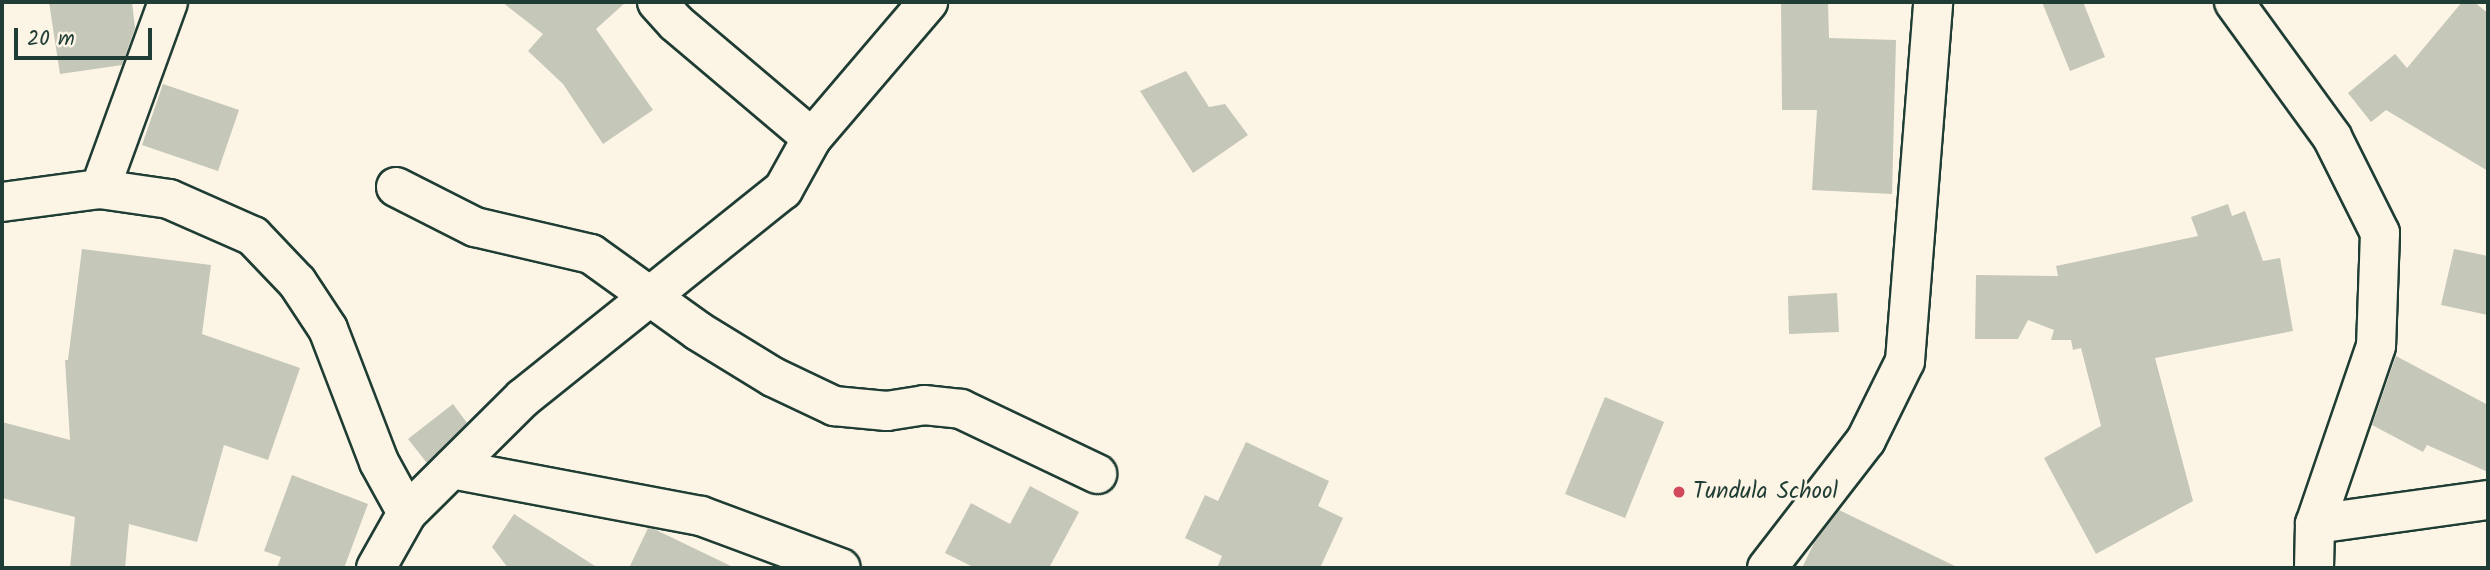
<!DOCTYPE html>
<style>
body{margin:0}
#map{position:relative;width:2490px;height:570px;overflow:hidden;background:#fcf5e5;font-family:Kalam,sans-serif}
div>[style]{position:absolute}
.building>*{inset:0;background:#c5c7b9}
.roads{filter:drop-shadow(2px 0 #1f3d34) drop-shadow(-2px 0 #1f3d34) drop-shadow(0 2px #1f3d34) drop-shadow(0 -2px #1f3d34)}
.minor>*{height:38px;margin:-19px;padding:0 19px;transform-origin:19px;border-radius:19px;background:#fcf5e5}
.dots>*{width:19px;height:19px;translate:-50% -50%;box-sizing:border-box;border:4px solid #fcf5e5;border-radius:50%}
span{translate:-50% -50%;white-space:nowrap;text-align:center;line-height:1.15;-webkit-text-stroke:5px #fcf5e5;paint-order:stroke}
.poi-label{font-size:23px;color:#1f3d34}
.left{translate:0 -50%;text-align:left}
.frame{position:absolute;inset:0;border:4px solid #1f3d34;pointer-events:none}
.scale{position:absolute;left:14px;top:28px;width:138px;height:32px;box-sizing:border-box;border:4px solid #1f3d34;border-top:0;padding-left:9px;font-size:21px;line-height:24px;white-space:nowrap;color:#1f3d34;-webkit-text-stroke:5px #fcf5e5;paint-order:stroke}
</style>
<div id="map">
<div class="building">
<i style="clip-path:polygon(49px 2px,132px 2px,135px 28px,122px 65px,60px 74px)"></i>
<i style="clip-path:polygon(502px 2px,626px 2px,596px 29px,653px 110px,603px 144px,563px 84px,528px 51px,543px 34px)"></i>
<i style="clip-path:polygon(1781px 2px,1828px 2px,1829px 38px,1896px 40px,1892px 194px,1812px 190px,1817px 110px,1782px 110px)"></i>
<i style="clip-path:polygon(2042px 2px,2083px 2px,2105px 57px,2070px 71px)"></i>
<i style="clip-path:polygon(2462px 2px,2474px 2px,2488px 13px,2488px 171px,2386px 110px,2371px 122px,2348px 93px,2395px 54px,2407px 68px)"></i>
<i style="clip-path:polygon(1186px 71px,1209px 107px,1225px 104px,1248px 135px,1193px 173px,1140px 91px)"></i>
<i style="clip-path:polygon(163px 84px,239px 110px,218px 171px,142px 145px)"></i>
<i style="clip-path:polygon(2228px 204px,2232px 216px,2245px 211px,2263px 261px,2280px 258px,2293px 331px,2155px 358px,2193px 501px,2096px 554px,2044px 458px,2101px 426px,2081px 348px,2073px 350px,2071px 340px,2051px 340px,2054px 330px,2028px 320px,2018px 339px,1975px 339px,1976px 275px,2058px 276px,2056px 266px,2198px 236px,2191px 217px)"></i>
<i style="clip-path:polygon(82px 249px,211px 265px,202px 334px,300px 368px,268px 460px,224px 445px,197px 542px,129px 524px,125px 568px,70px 568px,75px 517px,2px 498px,2px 422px,70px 440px,65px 360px,68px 360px)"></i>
<i style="clip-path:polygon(2454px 249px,2488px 256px,2488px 315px,2441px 305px)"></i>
<i style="clip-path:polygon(1837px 293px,1839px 332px,1789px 334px,1788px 296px)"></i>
<i style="clip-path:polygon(2396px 356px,2488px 405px,2488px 472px,2427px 445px,2423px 452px,2372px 425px)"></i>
<i style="clip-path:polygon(1605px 397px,1664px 422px,1625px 518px,1565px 494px)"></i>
<i style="clip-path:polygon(453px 404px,467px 423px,427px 463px,408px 439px)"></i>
<i style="clip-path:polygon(1246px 442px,1329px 481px,1318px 506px,1343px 518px,1320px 568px,1217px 568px,1222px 556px,1185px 538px,1205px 495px,1218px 501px)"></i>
<i style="clip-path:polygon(292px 475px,368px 504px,344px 568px,277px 568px,281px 557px,264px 551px)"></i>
<i style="clip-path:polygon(1030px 486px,1079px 512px,1049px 568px,975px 568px,945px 553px,971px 503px,1010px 524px)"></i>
<i style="clip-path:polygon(1839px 510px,1959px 568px,1802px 568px,1814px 543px)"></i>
<i style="clip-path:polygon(514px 514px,598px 568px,508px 568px,492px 547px)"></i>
<i style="clip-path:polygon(648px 528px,654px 529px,735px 568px,629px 568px)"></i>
</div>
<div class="roads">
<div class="minor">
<i style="left:657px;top:2px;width:28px;rotate:48deg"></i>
<i style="left:676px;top:23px;width:178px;rotate:40.2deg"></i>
<i style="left:2234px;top:2px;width:167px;rotate:54deg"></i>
<i style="left:2332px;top:137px;width:107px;rotate:63.4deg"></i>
<i style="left:2380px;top:233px;width:113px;rotate:92deg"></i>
<i style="left:2376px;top:346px;width:188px;rotate:108.9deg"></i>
<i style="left:2315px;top:524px;width:44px;rotate:91.3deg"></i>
<i style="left:396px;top:187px;width:89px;rotate:26.9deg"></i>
<i style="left:475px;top:227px;width:119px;rotate:13.1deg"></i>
<i style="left:591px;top:254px;width:132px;rotate:35.7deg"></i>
<i style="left:698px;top:331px;width:88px;rotate:31.5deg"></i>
<i style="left:773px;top:377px;width:68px;rotate:25.4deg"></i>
<i style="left:834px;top:406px;width:53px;rotate:5.4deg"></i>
<i style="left:887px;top:411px;width:37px;rotate:-9deg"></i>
<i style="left:924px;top:405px;width:37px;rotate:6deg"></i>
<i style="left:961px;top:409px;width:151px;rotate:25.5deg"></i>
<i style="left:100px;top:189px;width:199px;rotate:-70deg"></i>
<i style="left:2px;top:202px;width:99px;rotate:-7.6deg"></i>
<i style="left:100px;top:189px;width:70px;rotate:8.2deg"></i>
<i style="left:169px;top:199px;width:92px;rotate:23.8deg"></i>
<i style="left:253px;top:236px;width:64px;rotate:46.3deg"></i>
<i style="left:297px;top:282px;width:56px;rotate:56.6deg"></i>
<i style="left:328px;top:329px;width:142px;rotate:69deg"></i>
<i style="left:379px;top:462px;width:58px;rotate:61.2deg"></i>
<i style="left:452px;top:469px;width:253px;rotate:10.7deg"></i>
<i style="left:701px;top:516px;width:149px;rotate:20.4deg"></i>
<i style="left:2315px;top:524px;width:175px;rotate:-7.9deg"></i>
<i style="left:376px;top:568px;width:63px;rotate:-60.6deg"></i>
<i style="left:407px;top:513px;width:163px;rotate:-44.8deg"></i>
<i style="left:523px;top:398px;width:333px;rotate:-38.7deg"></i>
<i style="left:783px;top:190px;width:60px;rotate:-60.9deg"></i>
<i style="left:812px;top:138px;width:179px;rotate:-49.5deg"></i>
<i style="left:1767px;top:568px;width:162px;rotate:-52.3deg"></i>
<i style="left:1866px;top:440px;width:88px;rotate:-63.7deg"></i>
<i style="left:1905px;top:361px;width:360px;rotate:-85.5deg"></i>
</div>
</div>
<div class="dots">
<i style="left:1679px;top:492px;background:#d1495b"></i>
</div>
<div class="poi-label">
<span class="left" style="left:1693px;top:492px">Tundula School</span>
</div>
<div class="frame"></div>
<div class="scale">20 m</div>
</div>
